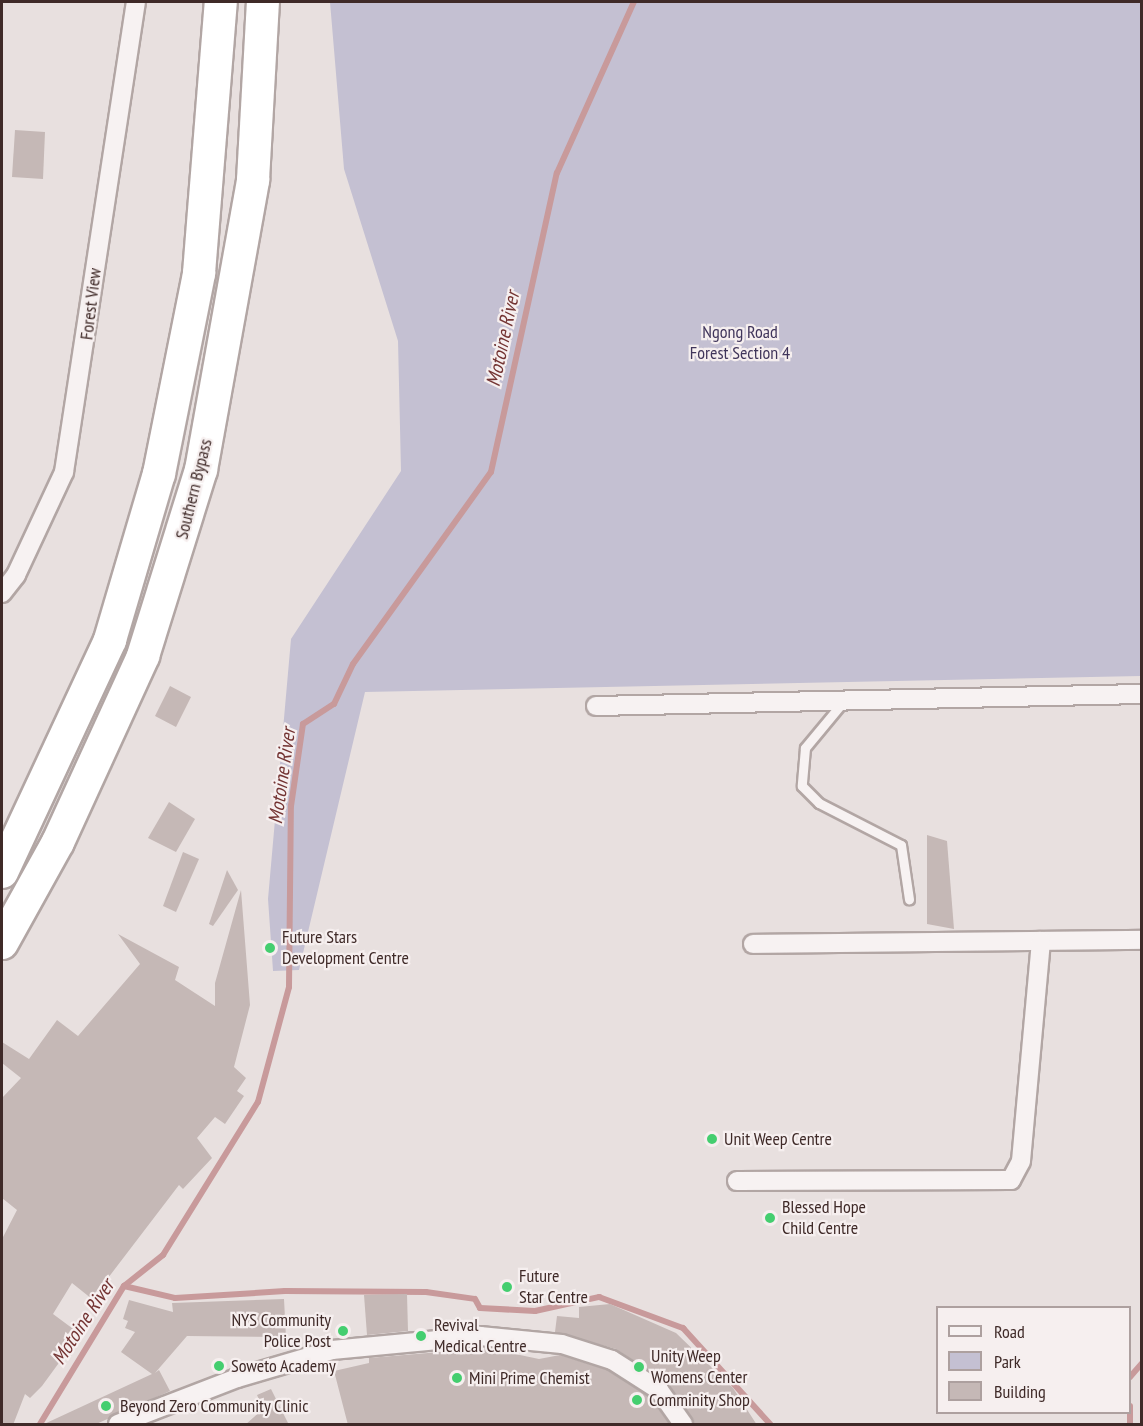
<!DOCTYPE html>
<style>
body{margin:0}
#map{position:relative;width:1143px;height:1426px;overflow:hidden;background:#e8e0df;font-family:"PT Sans Narrow",sans-serif}
div>[style]{position:absolute}
.green>*{inset:0;background:#c4c0d2}
.stream>*{height:6px;margin:-3px;padding:0 3px;transform-origin:3px;border-radius:3px;background:#c89a9b}
.building>*{inset:0;background:#c5b8b6}
.roads{filter:drop-shadow(2px 0 #b2a6a4) drop-shadow(-2px 0 #b2a6a4) drop-shadow(0 2px #b2a6a4) drop-shadow(0 -2px #b2a6a4)}
.lane>*{height:9px;margin:-4.5px;padding:0 4.5px;transform-origin:4.5px;border-radius:4.5px;background:#f7f2f2}
.street>*{height:18px;margin:-9px;padding:0 9px;transform-origin:9px;border-radius:9px;background:#f7f2f2}
.highway>*{height:32px;margin:-16px;padding:0 16px;transform-origin:16px;border-radius:16px;background:#fff}
.dots>*{width:16px;height:16px;translate:-50% -50%;box-sizing:border-box;border:3px solid #f6efef;border-radius:50%}
span{translate:-50% -50%;white-space:nowrap;text-align:center;line-height:1.15;-webkit-text-stroke:4.5px #f6efef;paint-order:stroke}
.street-label{font-size:18px;color:#3f2a28}
.park-label{font-size:18px;color:#40355b}
.poi-label{font-size:18px;color:#3f2a28}
.left{translate:0 -50%;text-align:left}
.right{translate:-100% -50%;text-align:right}
.water-label{font-size:20px;color:#733332;font-style:italic}
.frame{position:absolute;inset:0;border:3px solid #3f2a28;pointer-events:none}
.legend{position:absolute;left:936px;top:1306px;width:195px;height:108px;box-sizing:border-box;background:#f6efef;border:2px solid #ada09f;margin:0;padding:8px 10px;list-style:none;font-size:18px;color:#3f2a28}
.legend li{display:flex;align-items:center;gap:12px;height:30px}
.legend b{width:30px;border:2px solid #ada09f}
</style>
<div id="map">
<div class="green">
<i style="clip-path:polygon(330px 2px,1141px 2px,1141px 676px,365px 692px,299px 970px,273px 971px,268px 899px,291px 639px,401px 471px,398px 341px,344px 169px)"></i>
</div>
<div class="stream">
<i style="left:124px;top:1286px;width:52px;rotate:13.2deg"></i>
<i style="left:175px;top:1298px;width:110px;rotate:-3.6deg"></i>
<i style="left:285px;top:1291px;width:141px;rotate:0.4deg"></i>
<i style="left:426px;top:1292px;width:49px;rotate:8.1deg"></i>
<i style="left:475px;top:1299px;width:10px;rotate:61deg"></i>
<i style="left:480px;top:1308px;width:55px;rotate:3.1deg"></i>
<i style="left:535px;top:1311px;width:66px;rotate:-12.3deg"></i>
<i style="left:599px;top:1297px;width:90px;rotate:20.3deg"></i>
<i style="left:683px;top:1328px;width:130px;rotate:47.8deg"></i>
<i style="left:1130px;top:1377px;width:18px;rotate:-49deg"></i>
<i style="left:1130px;top:1406px;width:18px;rotate:90deg"></i>
<i style="left:40px;top:1424px;width:162px;rotate:-58.7deg"></i>
<i style="left:124px;top:1286px;width:50px;rotate:-38.5deg"></i>
<i style="left:163px;top:1255px;width:180px;rotate:-58.2deg"></i>
<i style="left:258px;top:1102px;width:119px;rotate:-74.9deg"></i>
<i style="left:289px;top:987px;width:181px;rotate:-89.4deg"></i>
<i style="left:291px;top:806px;width:83px;rotate:-81.7deg"></i>
<i style="left:303px;top:724px;width:37px;rotate:-33deg"></i>
<i style="left:334px;top:704px;width:44px;rotate:-64.6deg"></i>
<i style="left:353px;top:664px;width:236px;rotate:-54.3deg"></i>
<i style="left:491px;top:472px;width:306px;rotate:-77.6deg"></i>
<i style="left:557px;top:173px;width:188px;rotate:-65.8deg"></i>
</div>
<div class="building">
<i style="clip-path:polygon(15px 130px,45px 132px,43px 179px,12px 177px)"></i>
<i style="clip-path:polygon(170px 686px,191px 697px,176px 727px,155px 716px)"></i>
<i style="clip-path:polygon(169px 802px,195px 819px,176px 852px,148px 838px)"></i>
<i style="clip-path:polygon(927px 835px,947px 841px,954px 929px,927px 924px)"></i>
<i style="clip-path:polygon(183px 852px,199px 859px,176px 912px,163px 906px)"></i>
<i style="clip-path:polygon(227px 870px,238px 890px,213px 926px,209px 924px)"></i>
<i style="clip-path:polygon(241px 890px,250px 1005px,234px 1067px,246px 1078px,237px 1091px,244px 1096px,225px 1124px,215px 1117px,197px 1138px,212px 1158px,183px 1189px,179px 1185px,92px 1299px,72px 1283px,53px 1314px,80px 1334px,42px 1386px,30px 1398px,25px 1394px,13px 1425px,2px 1425px,2px 1239px,17px 1210px,2px 1198px,2px 1098px,21px 1078px,2px 1063px,2px 1042px,29px 1059px,57px 1020px,78px 1036px,140px 964px,118px 934px,179px 967px,175px 980px,215px 1006px,215px 983px)"></i>
<i style="clip-path:polygon(407px 1294px,408px 1331px,367px 1335px,364px 1295px)"></i>
<i style="clip-path:polygon(284px 1299px,286px 1337px,187px 1336px,155px 1373px,159px 1370px,170px 1391px,94px 1425px,42px 1425px,152px 1374px,121px 1352px,135px 1332px,125px 1328px,128px 1321px,123px 1319px,129px 1300px,173px 1312px,172px 1303px)"></i>
<i style="clip-path:polygon(610px 1304px,676px 1333px,733px 1388px,757px 1425px,694px 1425px,665px 1381px,616px 1349px,555px 1332px,557px 1316px,579px 1318px,579px 1307px)"></i>
<i style="clip-path:polygon(487px 1348px,539px 1359px,560px 1355px,607px 1370px,651px 1398px,670px 1425px,348px 1425px,334px 1371px,369px 1363px,369px 1358px)"></i>
<i style="clip-path:polygon(271px 1389px,289px 1425px,245px 1425px,263px 1409px,257px 1395px)"></i>
</div>
<div class="roads">
<div class="lane">
<i style="left:843px;top:702px;width:60px;rotate:129.6deg"></i>
<i style="left:805px;top:748px;width:38px;rotate:95deg"></i>
<i style="left:802px;top:786px;width:24px;rotate:45deg"></i>
<i style="left:819px;top:803px;width:92px;rotate:27.1deg"></i>
<i style="left:901px;top:845px;width:55px;rotate:81.6deg"></i>
</div>
<div class="street">
<i style="left:2px;top:593px;width:23px;rotate:-52deg"></i>
<i style="left:16px;top:575px;width:114px;rotate:-65deg"></i>
<i style="left:64px;top:472px;width:475px;rotate:-81.3deg"></i>
<i style="left:596px;top:706px;width:546px;rotate:-1.26deg"></i>
<i style="left:753px;top:944px;width:389px;rotate:-0.6deg"></i>
<i style="left:737px;top:1181px;width:274px;rotate:-0.2deg"></i>
<i style="left:1011px;top:1180px;width:21px;rotate:-62deg"></i>
<i style="left:1021px;top:1161px;width:221px;rotate:-84.8deg"></i>
<i style="left:118px;top:1424px;width:128px;rotate:-21.1deg"></i>
<i style="left:237px;top:1378px;width:99px;rotate:-16.4deg"></i>
<i style="left:332px;top:1350px;width:149px;rotate:-5.4deg"></i>
<i style="left:480px;top:1336px;width:82px;rotate:5.6deg"></i>
<i style="left:562px;top:1344px;width:52px;rotate:17.7deg"></i>
<i style="left:612px;top:1360px;width:56px;rotate:32.6deg"></i>
<i style="left:659px;top:1390px;width:42px;rotate:54.8deg"></i>
</div>
<div class="highway">
<i style="left:2px;top:872px;width:256px;rotate:-65deg"></i>
<i style="left:110px;top:640px;width:173px;rotate:-73.6deg"></i>
<i style="left:159px;top:474px;width:205px;rotate:-78.7deg"></i>
<i style="left:199px;top:273px;width:272px;rotate:-85.4deg"></i>
<i style="left:2px;top:943px;width:115px;rotate:-61deg"></i>
<i style="left:58px;top:842px;width:205px;rotate:-65.4deg"></i>
<i style="left:143px;top:656px;width:195px;rotate:-72.7deg"></i>
<i style="left:201px;top:470px;width:295px;rotate:-79.8deg"></i>
<i style="left:253px;top:180px;width:178px;rotate:-86.8deg"></i>
</div>
</div>
<div class="dots">
<i style="left:270px;top:948px;background:#44ce6f"></i>
<i style="left:712px;top:1139px;background:#44ce6f"></i>
<i style="left:770px;top:1218px;background:#44ce6f"></i>
<i style="left:507px;top:1287px;background:#44ce6f"></i>
<i style="left:343px;top:1331px;background:#44ce6f"></i>
<i style="left:421px;top:1336px;background:#44ce6f"></i>
<i style="left:219px;top:1366px;background:#44ce6f"></i>
<i style="left:639px;top:1367px;background:#44ce6f"></i>
<i style="left:457px;top:1378px;background:#44ce6f"></i>
<i style="left:637px;top:1400px;background:#44ce6f"></i>
<i style="left:106px;top:1406px;background:#44ce6f"></i>
</div>
<div class="street-label">
<span style="left:91px;top:304px;rotate:-83deg">Forest View</span>
<span style="left:194px;top:489px;rotate:-76deg">Southern Bypass</span>
</div>
<div class="park-label">
<span style="left:740px;top:343px">Ngong Road<br>Forest Section 4</span>
</div>
<div class="poi-label">
<span class="left" style="left:282px;top:948px">Future Stars<br>Development Centre</span>
<span class="left" style="left:724px;top:1139px">Unit Weep Centre</span>
<span class="left" style="left:782px;top:1218px">Blessed Hope<br>Child Centre</span>
<span class="left" style="left:519px;top:1287px">Future<br>Star Centre</span>
<span class="right" style="left:331px;top:1331px">NYS Community<br>Police Post</span>
<span class="left" style="left:434px;top:1336px">Revival<br>Medical Centre</span>
<span class="left" style="left:651px;top:1367px">Unity Weep<br>Womens Center</span>
<span class="left" style="left:231px;top:1366px">Soweto Academy</span>
<span class="left" style="left:469px;top:1378px">Mini Prime Chemist</span>
<span class="left" style="left:649px;top:1400px">Comminity Shop</span>
<span class="left" style="left:120px;top:1406px">Beyond Zero Community Clinic</span>
</div>
<div class="water-label">
<span style="left:503px;top:339px;rotate:-78deg">Motoine River</span>
<span style="left:282px;top:776px;rotate:-82deg">Motoine River</span>
<span style="left:83px;top:1322px;rotate:-57deg">Motoine River</span>
</div>
<div class="frame"></div>
<ul class="legend">
<li><b style="height:8px;background:#f7f2f2"></b>Road</li>
<li><b style="height:16px;background:#c4c0d2"></b>Park</li>
<li><b style="height:16px;background:#c5b8b6"></b>Building</li>
</ul>
</div>
